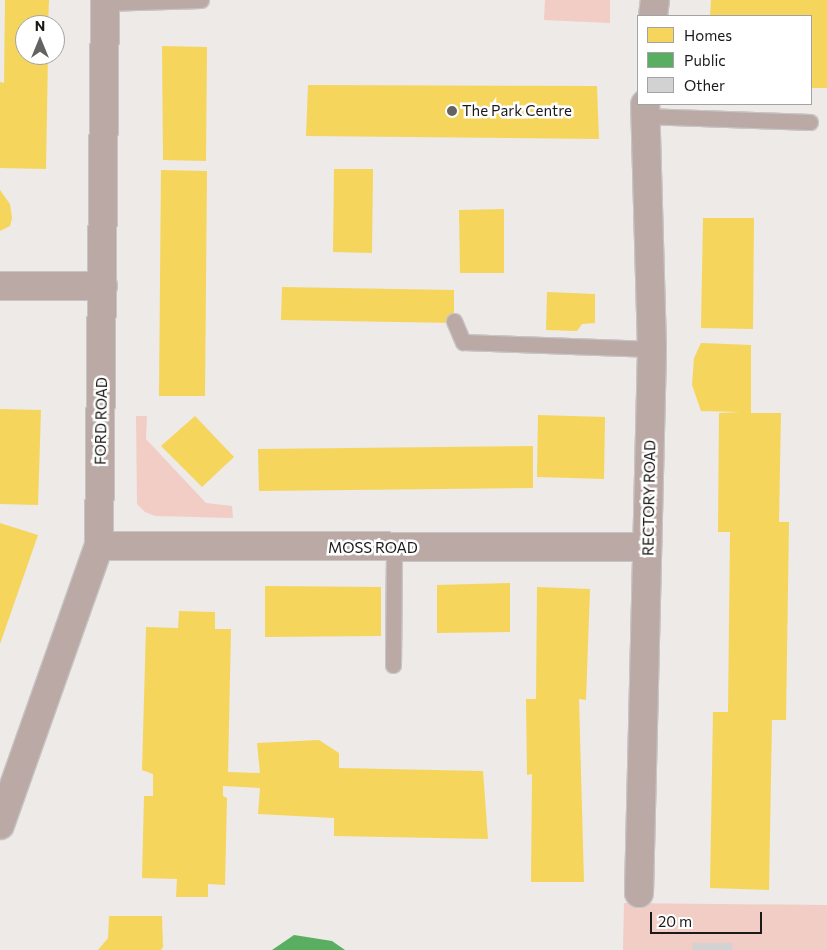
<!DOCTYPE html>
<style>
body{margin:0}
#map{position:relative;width:827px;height:950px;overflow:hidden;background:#edeae8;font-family:Commissioner,sans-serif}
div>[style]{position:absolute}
.green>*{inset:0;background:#f2cdc5}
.homes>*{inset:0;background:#f6d55c}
.public>*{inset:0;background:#5aae61}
.building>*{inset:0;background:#d2d2d2}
.roads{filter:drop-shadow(1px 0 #c7c5c4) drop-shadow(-1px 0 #c7c5c4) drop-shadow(0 1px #c7c5c4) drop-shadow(0 -1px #c7c5c4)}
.service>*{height:15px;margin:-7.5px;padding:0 7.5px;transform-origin:7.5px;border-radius:7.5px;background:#bba9a5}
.minor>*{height:28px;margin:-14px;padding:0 14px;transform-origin:14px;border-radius:14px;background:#bba9a5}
.dots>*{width:14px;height:14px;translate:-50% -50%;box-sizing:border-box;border:2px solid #fff;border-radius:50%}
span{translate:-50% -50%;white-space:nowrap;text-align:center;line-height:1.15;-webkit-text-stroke:5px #fff;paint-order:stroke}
.poi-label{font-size:15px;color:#1c1a19}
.left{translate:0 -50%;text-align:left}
.street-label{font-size:15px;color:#1c1a19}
.legend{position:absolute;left:637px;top:15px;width:175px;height:90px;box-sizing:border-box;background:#fff;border:1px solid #a4a3a3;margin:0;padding:6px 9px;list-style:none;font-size:15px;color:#1c1a19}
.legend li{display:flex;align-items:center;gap:10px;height:25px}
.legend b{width:25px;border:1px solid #a4a3a3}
.north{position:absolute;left:15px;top:15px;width:50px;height:50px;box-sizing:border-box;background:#fff;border:1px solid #a4a3a3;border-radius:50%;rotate:0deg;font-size:14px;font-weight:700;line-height:20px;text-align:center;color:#1c1a19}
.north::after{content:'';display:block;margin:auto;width:18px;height:22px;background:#656361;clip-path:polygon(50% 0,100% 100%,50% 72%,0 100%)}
.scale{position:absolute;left:650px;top:912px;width:112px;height:22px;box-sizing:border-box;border:2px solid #1c1a19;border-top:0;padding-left:6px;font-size:15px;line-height:18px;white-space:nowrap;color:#1c1a19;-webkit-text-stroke:4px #fff;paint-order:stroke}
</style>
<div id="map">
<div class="green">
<i style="clip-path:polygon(545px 0,610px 0,610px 23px,544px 20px)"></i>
<i style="clip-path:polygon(136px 416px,147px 416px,146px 439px,206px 503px,232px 506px,233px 518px,155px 516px,145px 512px,137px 504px)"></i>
<i style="clip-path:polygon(624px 903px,827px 905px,827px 950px,623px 950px)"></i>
</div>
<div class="homes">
<i style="clip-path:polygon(5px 0,49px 0,48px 25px,25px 25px,25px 55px,48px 55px,46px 169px,0 168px,0 82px,4px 83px)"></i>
<i style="clip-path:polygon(711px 0,827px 0,827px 88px,811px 88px,811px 16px,710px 16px)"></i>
<i style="clip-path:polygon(162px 46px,207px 47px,206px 161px,163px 160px)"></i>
<i style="clip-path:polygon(308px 85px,597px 86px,599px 139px,306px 136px)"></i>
<i style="clip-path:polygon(334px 169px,373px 169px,372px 253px,333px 252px)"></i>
<i style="clip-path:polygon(161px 170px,207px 171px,205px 396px,159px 396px)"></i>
<i style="clip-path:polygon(0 190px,10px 204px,12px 218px,10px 226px,0 231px)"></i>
<i style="clip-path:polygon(504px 209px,504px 273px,460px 273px,459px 210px)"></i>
<i style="clip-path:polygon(703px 218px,754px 218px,753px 329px,701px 328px)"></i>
<i style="clip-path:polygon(282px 287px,454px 290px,454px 323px,281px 320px)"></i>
<i style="clip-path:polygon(547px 292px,595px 294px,595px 323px,582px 324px,577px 331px,546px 330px)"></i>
<i style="clip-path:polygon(701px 343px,751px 345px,751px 413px,781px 413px,779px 522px,789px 522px,786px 720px,772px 720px,769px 890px,710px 888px,713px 712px,728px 712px,730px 532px,718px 532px,719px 413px,740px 412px,701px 411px,692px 385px,694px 358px)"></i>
<i style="clip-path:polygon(0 409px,41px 410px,38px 505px,0 504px)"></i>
<i style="clip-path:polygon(538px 415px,605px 417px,604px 479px,537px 477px)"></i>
<i style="clip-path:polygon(195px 416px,234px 457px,202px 487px,161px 446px)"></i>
<i style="clip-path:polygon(533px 446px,533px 488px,259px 491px,258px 449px)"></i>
<i style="clip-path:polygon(0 523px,38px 535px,0 644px)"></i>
<i style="clip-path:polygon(510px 583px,510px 632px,437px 633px,437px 585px)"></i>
<i style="clip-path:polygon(265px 586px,381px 587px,381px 636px,265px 637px)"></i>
<i style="clip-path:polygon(537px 587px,590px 589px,586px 700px,579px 699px,584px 882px,531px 882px,532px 774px,527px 775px,526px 699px,536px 699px)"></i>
<i style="clip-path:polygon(179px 611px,215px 612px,215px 629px,231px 629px,228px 772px,260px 773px,257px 743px,319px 740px,339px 753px,339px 768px,483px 771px,488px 839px,334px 836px,334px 818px,258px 814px,260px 788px,223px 786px,223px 796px,227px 798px,225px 885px,208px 884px,208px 897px,176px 897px,177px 879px,142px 878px,144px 796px,153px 796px,153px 774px,142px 770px,146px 627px,178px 628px)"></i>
<i style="clip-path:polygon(109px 916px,162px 916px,163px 947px,161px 950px,98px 950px,108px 938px)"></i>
</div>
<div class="public">
<i style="clip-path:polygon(294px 935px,332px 941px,345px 950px,272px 950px)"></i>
</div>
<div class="building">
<i style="clip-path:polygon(692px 943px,732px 943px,733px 950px,693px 950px)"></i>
</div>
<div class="roads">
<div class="service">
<i style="left:104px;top:3px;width:97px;rotate:-1.8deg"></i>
<i style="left:644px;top:116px;width:166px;rotate:2.1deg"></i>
<i style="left:454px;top:321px;width:23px;rotate:67deg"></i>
<i style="left:463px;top:342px;width:189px;rotate:2.1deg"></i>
<i style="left:393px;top:665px;width:117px;rotate:-89.5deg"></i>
</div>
<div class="minor">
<i style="left:653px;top:16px;width:16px;rotate:-83deg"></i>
<i style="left:0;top:286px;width:103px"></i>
<i style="left:99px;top:546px;width:548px;rotate:0.1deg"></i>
<i style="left:0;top:825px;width:296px;rotate:-70.5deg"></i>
<i style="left:99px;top:546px;width:546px;rotate:-89.37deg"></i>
<i style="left:639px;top:893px;width:544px;rotate:-88.63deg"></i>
<i style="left:652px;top:349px;width:245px;rotate:-91.6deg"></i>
</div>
</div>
<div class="dots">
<i style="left:452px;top:111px;background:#656361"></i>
</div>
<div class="poi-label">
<span class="left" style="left:462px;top:111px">The Park Centre</span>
</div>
<div class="street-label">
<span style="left:101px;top:421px;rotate:-89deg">FORD ROAD</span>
<span style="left:649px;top:498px;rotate:-89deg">RECTORY ROAD</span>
<span style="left:373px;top:548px">MOSS ROAD</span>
</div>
<ul class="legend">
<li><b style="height:14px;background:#f6d55c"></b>Homes</li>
<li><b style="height:14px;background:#5aae61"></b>Public</li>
<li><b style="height:14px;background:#d2d2d2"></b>Other</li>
</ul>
<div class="north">N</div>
<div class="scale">20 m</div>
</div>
